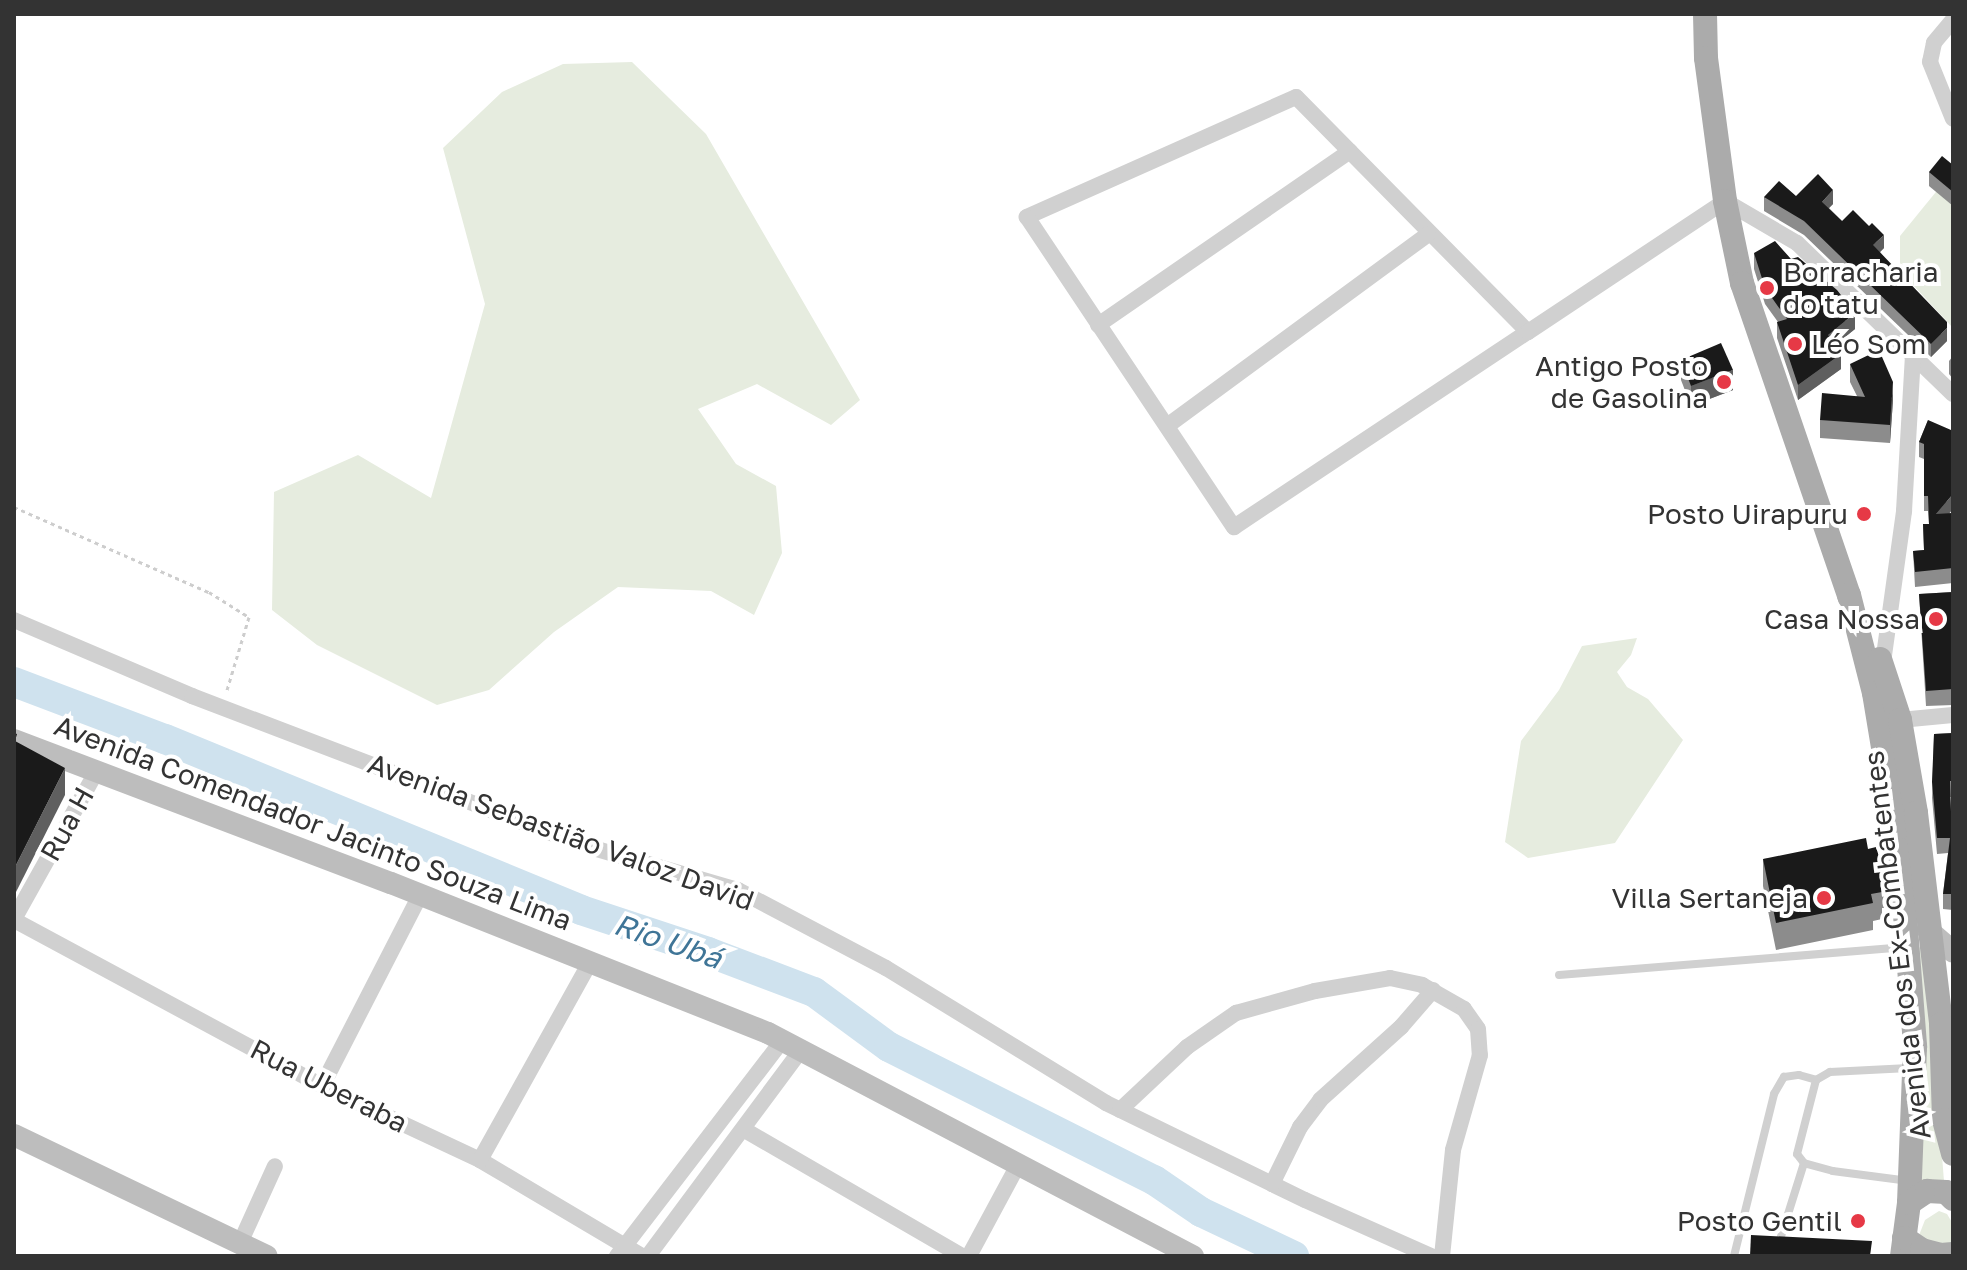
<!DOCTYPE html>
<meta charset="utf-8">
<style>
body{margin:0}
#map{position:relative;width:1967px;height:1270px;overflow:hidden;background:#fff;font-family:"Golos Text",sans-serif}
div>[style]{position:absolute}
.green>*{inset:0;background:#e6ecdf}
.river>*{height:30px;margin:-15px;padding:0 15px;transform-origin:15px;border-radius:15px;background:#cfe2ee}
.path>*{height:3px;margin-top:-1.5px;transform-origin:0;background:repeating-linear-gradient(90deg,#cdcdcd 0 4px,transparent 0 8px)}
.lane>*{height:8px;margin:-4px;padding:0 4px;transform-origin:4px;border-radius:4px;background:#d0d0d0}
.street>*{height:16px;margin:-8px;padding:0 8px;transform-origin:8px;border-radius:8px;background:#d0d0d0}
.secondary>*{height:22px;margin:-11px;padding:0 11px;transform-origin:11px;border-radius:11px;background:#bdbdbd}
.primary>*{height:24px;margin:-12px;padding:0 12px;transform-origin:12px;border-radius:12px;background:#ababab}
.wall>*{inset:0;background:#8c8c8c}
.shaded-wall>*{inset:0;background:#5f5f5f}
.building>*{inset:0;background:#1a1a1a}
.dots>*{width:22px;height:22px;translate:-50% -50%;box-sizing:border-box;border:4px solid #fff;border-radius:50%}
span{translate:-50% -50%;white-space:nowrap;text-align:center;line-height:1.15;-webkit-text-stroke:8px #fff;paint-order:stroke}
.poi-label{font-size:28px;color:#333}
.left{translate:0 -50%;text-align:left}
.right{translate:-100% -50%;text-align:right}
.street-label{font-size:28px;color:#333}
.water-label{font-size:30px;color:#3f7597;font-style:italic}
.frame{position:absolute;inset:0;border:16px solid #333;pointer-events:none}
</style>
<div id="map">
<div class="green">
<i style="clip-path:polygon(632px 62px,706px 134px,860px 400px,831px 425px,757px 384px,698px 409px,736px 464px,776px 486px,782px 553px,754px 615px,711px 591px,618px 587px,554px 632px,489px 690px,437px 705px,317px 645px,272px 610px,274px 492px,358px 455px,431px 498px,485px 304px,443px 148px,502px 92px,563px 64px)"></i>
<i style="clip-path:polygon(1953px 171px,1953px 328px,1900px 271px,1900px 236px)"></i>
<i style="clip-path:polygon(1637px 638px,1631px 655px,1617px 672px,1627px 687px,1648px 699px,1683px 740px,1615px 843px,1528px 858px,1505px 842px,1521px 741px,1559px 690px,1582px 646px)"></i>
<i style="clip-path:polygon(1918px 946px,1926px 953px,1944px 1181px,1921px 1183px)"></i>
<i style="clip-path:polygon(1939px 1211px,1947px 1214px,1953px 1224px,1953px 1243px,1946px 1256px,1916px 1243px,1925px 1220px)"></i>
</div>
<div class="river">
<i style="left:14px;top:682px;width:161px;rotate:20.7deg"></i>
<i style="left:165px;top:739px;width:450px;rotate:22.3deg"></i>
<i style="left:581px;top:910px;width:134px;rotate:18.3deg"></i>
<i style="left:708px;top:952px;width:113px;rotate:20.7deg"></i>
<i style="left:814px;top:992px;width:93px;rotate:36.3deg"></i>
<i style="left:889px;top:1047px;width:297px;rotate:26.7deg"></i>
<i style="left:1154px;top:1180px;width:57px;rotate:34.2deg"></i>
<i style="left:1201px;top:1212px;width:103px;rotate:25.3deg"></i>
</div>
<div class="path">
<i style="left:14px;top:507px;width:213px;rotate:23.6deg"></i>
<i style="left:209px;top:592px;width:47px;rotate:32deg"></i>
<i style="left:249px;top:617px;width:79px;rotate:106.8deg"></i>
</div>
<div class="lane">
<i style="left:1559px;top:975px;width:348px;rotate:-4.6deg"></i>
<i style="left:1909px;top:1181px;width:77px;rotate:-172.5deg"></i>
<i style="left:1833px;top:1171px;width:30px;rotate:-165deg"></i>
<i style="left:1804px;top:1163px;width:11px;rotate:-128deg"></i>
<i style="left:1797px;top:1154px;width:76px;rotate:-75.6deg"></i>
<i style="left:1816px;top:1080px;width:16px;rotate:-30deg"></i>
<i style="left:1830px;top:1072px;width:79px;rotate:-2.9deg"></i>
<i style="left:1778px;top:1246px;width:87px;rotate:-72.6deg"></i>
<i style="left:1734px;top:1256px;width:167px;rotate:-76.1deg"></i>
<i style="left:1774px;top:1094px;width:20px;rotate:-60deg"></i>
<i style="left:1784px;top:1077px;width:15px;rotate:-8deg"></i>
<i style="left:1799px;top:1075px;width:18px;rotate:16deg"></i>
</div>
<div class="street">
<i style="left:1953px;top:20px;width:30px;rotate:130deg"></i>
<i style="left:1934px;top:43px;width:19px;rotate:102deg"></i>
<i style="left:1930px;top:62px;width:61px;rotate:68deg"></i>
<i style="left:1098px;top:325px;width:306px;rotate:-34.6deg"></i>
<i style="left:1528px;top:332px;width:330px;rotate:-134.6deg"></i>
<i style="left:1296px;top:97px;width:295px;rotate:156deg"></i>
<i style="left:1027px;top:217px;width:373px;rotate:56.3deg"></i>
<i style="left:1234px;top:527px;width:353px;rotate:-33.6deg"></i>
<i style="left:1528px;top:332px;width:237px;rotate:-33.6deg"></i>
<i style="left:1725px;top:201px;width:83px;rotate:30.3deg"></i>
<i style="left:1797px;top:243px;width:217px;rotate:44.1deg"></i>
<i style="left:1167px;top:426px;width:324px;rotate:-36.3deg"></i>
<i style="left:14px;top:620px;width:194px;rotate:23.1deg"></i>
<i style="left:192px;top:696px;width:411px;rotate:20.9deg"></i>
<i style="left:576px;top:843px;width:169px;rotate:16.2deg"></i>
<i style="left:738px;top:890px;width:167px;rotate:27.8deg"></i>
<i style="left:886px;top:968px;width:258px;rotate:31.5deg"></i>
<i style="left:1106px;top:1103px;width:221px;rotate:26deg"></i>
<i style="left:1305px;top:1200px;width:138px;rotate:24deg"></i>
<i style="left:1882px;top:670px;width:161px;rotate:-82.1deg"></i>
<i style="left:1904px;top:511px;width:154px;rotate:-86.7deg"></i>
<i style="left:1900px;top:720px;width:53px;rotate:-5.4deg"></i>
<i style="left:14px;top:919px;width:168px;rotate:-60.8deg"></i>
<i style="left:14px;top:920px;width:350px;rotate:28.3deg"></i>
<i style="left:322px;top:1086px;width:174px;rotate:25.1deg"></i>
<i style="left:480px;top:1160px;width:188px;rotate:30.7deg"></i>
<i style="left:322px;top:1086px;width:215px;rotate:-62.8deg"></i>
<i style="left:1120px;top:1110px;width:92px;rotate:-43.2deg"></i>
<i style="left:1187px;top:1047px;width:60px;rotate:-34.8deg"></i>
<i style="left:1236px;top:1013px;width:82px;rotate:-15.6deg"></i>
<i style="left:1315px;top:991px;width:76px;rotate:-9.8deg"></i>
<i style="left:1390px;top:978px;width:33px;rotate:12deg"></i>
<i style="left:1422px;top:985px;width:48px;rotate:29.7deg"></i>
<i style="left:1464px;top:1009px;width:24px;rotate:55deg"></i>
<i style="left:1478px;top:1029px;width:26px;rotate:86deg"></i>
<i style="left:1480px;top:1055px;width:99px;rotate:105.9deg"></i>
<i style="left:1453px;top:1150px;width:107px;rotate:95.9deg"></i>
<i style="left:743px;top:1129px;width:253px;rotate:30.1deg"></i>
<i style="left:480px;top:1160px;width:227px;rotate:-60.9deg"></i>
<i style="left:1272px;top:1184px;width:64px;rotate:-63.8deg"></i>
<i style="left:1300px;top:1127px;width:34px;rotate:-53deg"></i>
<i style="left:1320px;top:1100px;width:109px;rotate:-42deg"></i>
<i style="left:1401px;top:1027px;width:49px;rotate:-49.1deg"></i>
<i style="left:241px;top:1241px;width:82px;rotate:-65.6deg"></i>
<i style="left:617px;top:1256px;width:271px;rotate:-52.5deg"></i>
<i style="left:648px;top:1256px;width:257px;rotate:-53.4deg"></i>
<i style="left:969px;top:1256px;width:103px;rotate:-61.7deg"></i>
</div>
<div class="secondary">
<i style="left:14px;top:740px;width:403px;rotate:20.8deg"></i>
<i style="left:391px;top:883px;width:406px;rotate:21.7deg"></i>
<i style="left:768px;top:1033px;width:480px;rotate:27.7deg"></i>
<i style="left:1928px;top:930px;width:33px;rotate:41deg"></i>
<i style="left:14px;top:1135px;width:280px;rotate:25.6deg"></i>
</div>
<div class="primary">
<i style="left:1705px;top:14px;width:44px;rotate:88.7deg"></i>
<i style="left:1706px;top:58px;width:144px;rotate:82.4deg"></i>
<i style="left:1725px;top:201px;width:84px;rotate:78.3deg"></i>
<i style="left:1742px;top:283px;width:330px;rotate:71.1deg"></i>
<i style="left:1849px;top:595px;width:101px;rotate:75.7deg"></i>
<i style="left:1874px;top:693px;width:159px;rotate:80.6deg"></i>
<i style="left:1900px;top:850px;width:198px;rotate:85.6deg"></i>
<i style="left:1915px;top:1047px;width:156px;rotate:92.2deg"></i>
<i style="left:1909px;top:1203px;width:53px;rotate:97.5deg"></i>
<i style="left:1880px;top:659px;width:64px;rotate:71.8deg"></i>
<i style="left:1900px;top:720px;width:94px;rotate:80.2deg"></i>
<i style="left:1916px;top:813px;width:212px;rotate:83.2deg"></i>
<i style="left:1941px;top:1024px;width:96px;rotate:88.2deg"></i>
<i style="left:1944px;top:1120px;width:35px;rotate:75deg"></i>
<i style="left:1909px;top:1203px;width:22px;rotate:-34deg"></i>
<i style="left:1927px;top:1191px;width:19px;rotate:3deg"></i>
<i style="left:1946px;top:1192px;width:10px;rotate:45deg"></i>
<i style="left:1904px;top:1238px;width:22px;rotate:34deg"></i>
<i style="left:1922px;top:1250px;width:20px;rotate:15deg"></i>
<i style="left:1941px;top:1255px;width:12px;rotate:-5deg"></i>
</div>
<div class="wall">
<i style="clip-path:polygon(1953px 165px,1953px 206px,1929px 186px,1929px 172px)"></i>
<i style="clip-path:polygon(1796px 196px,1833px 204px,1829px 208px,1842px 221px,1884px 248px,1880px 252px,1947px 341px,1931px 357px,1804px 235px,1764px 211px,1764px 197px)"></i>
<i style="clip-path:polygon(1754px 253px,1855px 329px,1835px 345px,1841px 369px,1798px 400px,1777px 338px,1777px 322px,1778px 322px,1765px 304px,1754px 269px)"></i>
<i style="clip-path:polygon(1953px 356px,1953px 379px,1949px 374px,1949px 361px)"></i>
<i style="clip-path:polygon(1681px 360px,1733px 390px,1691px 406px,1681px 380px)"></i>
<i style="clip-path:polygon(1850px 364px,1893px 400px,1890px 443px,1820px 438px,1820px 420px,1857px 396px,1850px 382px)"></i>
<i style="clip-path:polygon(1928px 420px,1949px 513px,1953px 513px,1953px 583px,1915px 587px,1913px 551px,1924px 550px,1923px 524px,1929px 524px,1928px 511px,1924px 511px,1924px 459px,1919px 457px,1919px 442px)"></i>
<i style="clip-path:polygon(1953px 592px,1953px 705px,1926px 706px,1919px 594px)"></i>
<i style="clip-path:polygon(1953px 733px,1953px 797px,1950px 797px,1951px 812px,1953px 812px,1953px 910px,1943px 909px,1943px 894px,1948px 853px,1937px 854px,1932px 798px,1934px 734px)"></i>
<i style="clip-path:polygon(1868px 849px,1884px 881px,1884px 908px,1882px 908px,1882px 919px,1873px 921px,1873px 930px,1776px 950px,1763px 886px,1763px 859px)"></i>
</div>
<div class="shaded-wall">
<i style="clip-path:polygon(1833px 190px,1833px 204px,1822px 215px,1822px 202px)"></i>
<i style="clip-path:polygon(1884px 235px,1884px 248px,1873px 259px,1873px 245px)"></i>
<i style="clip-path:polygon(1855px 313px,1855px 329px,1828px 351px,1828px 335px)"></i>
<i style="clip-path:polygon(1947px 328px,1947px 341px,1931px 357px,1931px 344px)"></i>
<i style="clip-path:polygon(1841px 354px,1841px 369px,1798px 400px,1798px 385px)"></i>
<i style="clip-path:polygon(1733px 370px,1733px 390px,1691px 406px,1691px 386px)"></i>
<i style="clip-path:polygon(1893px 382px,1893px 400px,1890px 443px,1890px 425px)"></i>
<i style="clip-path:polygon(1953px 494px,1953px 509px,1936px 529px,1936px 514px)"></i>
<i style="clip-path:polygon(65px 768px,65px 795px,14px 896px,14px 869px)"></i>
</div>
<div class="building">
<i style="clip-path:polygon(1942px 156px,1953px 165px,1953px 192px,1929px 172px)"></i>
<i style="clip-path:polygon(1818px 174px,1833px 190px,1822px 202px,1842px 221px,1853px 210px,1869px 226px,1872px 223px,1884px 235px,1873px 245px,1947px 322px,1947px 328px,1931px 344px,1804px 221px,1764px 197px,1779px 181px,1796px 196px)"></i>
<i style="clip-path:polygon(1775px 241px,1791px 259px,1798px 257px,1837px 290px,1855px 313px,1828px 335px,1841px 354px,1798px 385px,1777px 322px,1787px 319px,1765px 288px,1754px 253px)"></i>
<i style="clip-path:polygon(1721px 343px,1733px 370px,1691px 386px,1681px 360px)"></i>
<i style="clip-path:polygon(1879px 350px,1893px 382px,1890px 425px,1820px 420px,1822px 393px,1865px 397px,1850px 364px)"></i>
<i style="clip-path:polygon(1928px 420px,1951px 430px,1953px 428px,1953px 494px,1936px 514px,1953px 513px,1953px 539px,1952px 539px,1953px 568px,1915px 572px,1913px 551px,1924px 550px,1923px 524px,1929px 524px,1928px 496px,1924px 496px,1924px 444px,1919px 442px)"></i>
<i style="clip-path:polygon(1953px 592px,1953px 614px,1952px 614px,1953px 689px,1926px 691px,1919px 594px)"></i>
<i style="clip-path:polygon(14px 733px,17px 734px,15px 741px,65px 768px,14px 869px)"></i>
<i style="clip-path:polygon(1953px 733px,1953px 781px,1950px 781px,1951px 812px,1953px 812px,1953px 894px,1943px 894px,1950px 838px,1937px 838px,1932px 782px,1934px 734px)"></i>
<i style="clip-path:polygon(1866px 838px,1868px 849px,1876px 847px,1880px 860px,1884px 881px,1880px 882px,1882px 892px,1871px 894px,1873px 903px,1776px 923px,1763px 859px)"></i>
<i style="clip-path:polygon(1751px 1235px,1872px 1241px,1870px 1256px,1750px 1256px)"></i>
</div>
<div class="dots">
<i style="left:1767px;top:288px;background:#e63946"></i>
<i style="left:1795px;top:344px;background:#e63946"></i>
<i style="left:1724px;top:382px;background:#e63946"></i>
<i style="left:1864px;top:514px;background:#e63946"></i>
<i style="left:1936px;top:619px;background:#e63946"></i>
<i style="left:1824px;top:898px;background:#e63946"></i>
<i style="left:1858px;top:1221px;background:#e63946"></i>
</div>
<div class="poi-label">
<span class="left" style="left:1783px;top:288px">Borracharia<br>do tatu</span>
<span class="left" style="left:1811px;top:344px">Léo Som</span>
<span class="right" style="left:1708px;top:382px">Antigo Posto<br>de Gasolina</span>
<span class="right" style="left:1848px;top:514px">Posto Uirapuru</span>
<span class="right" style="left:1920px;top:619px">Casa Nossa</span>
<span class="right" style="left:1808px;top:898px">Villa Sertaneja</span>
<span class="right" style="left:1842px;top:1221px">Posto Gentil</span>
</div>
<div class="street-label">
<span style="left:313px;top:823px;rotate:21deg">Avenida Comendador Jacinto Souza Lima</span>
<span style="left:67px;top:824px;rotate:-61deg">Rua H</span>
<span style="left:561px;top:832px;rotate:20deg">Avenida Sebastião Valoz David</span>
<span style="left:1897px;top:945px;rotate:-97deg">Avenida dos Ex-Combatentes</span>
<span style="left:329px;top:1086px;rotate:27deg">Rua Uberaba</span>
</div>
<div class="water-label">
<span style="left:668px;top:941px;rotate:19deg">Rio Ubá</span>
</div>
<div class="frame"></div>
</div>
